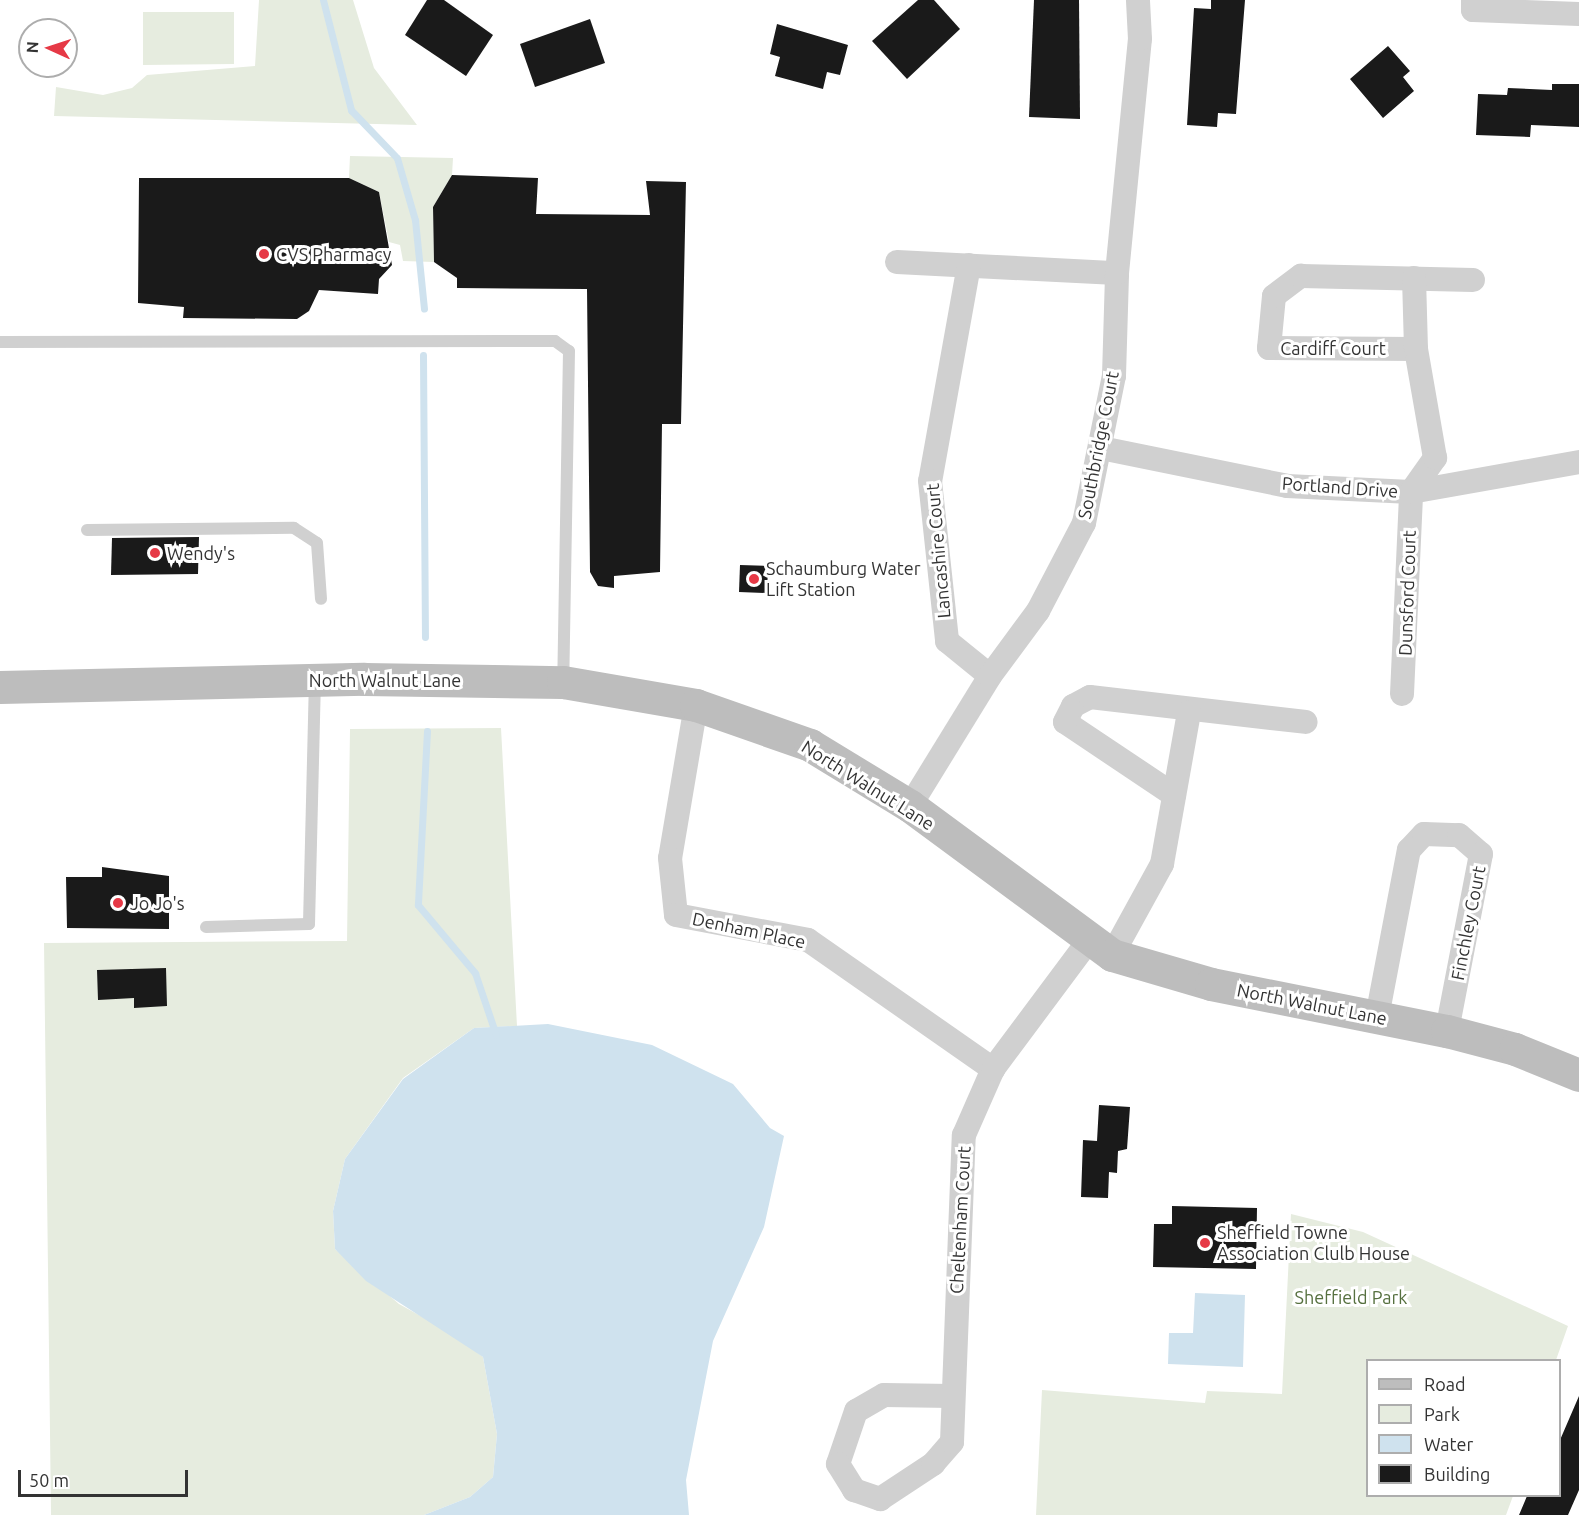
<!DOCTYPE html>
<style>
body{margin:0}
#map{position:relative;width:1579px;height:1515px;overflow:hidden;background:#fff;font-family:Ubuntu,sans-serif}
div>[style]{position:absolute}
.green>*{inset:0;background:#e6ecdf}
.water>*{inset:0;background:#cfe2ee}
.stream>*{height:7px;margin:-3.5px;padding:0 3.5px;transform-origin:3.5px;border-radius:3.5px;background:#cfe2ee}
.building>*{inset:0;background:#1a1a1a}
.lane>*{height:12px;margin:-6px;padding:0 6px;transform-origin:6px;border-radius:6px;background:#d0d0d0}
.street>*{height:24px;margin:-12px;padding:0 12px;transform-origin:12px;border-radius:12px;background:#d0d0d0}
.secondary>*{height:33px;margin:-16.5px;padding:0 16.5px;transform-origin:16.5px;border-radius:16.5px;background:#bdbdbd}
.dots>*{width:16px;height:16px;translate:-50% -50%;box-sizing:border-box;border:3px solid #fff;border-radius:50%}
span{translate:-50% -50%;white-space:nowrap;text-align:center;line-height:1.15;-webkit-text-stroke:6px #fff;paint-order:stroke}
.poi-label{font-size:18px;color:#333}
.left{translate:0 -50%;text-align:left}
.street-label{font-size:18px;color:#333}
.park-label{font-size:18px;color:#56703f}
.legend{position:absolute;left:1366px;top:1359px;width:195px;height:138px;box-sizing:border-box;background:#fff;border:2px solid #adadad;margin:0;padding:8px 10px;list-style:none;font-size:18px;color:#333}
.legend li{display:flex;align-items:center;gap:12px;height:30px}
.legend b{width:30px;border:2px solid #adadad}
.north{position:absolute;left:18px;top:18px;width:60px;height:60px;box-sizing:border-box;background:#fff;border:2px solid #adadad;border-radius:50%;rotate:273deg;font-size:16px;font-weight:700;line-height:24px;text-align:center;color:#333}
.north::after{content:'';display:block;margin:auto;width:21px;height:27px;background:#e63946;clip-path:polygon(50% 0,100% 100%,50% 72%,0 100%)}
.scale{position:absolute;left:18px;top:1470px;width:170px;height:27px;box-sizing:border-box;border:3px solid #333;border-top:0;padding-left:8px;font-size:18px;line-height:21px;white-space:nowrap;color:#333;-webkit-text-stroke:4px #fff;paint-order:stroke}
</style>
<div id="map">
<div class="green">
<i style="clip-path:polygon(259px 0,353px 0,374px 68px,417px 125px,54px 116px,56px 87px,103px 95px,132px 88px,147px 75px,255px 66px)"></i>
<i style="clip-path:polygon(143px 12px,234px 12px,234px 64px,143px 65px)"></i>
<i style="clip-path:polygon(350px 156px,453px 158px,452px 175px,433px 207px,434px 262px,403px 261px,400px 245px,389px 242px,379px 192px,349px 178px)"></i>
<i style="clip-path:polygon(501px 728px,517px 1026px,474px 1028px,403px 1078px,345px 1159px,333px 1211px,335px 1249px,399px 1304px,455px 1335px,483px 1357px,497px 1434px,493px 1477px,470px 1497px,424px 1515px,51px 1515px,44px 943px,347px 941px,350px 729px)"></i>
<i style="clip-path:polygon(1291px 1214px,1363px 1232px,1568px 1326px,1556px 1360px,1368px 1360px,1368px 1496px,1513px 1496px,1506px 1515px,1036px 1515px,1042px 1390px,1205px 1403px,1207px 1391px,1282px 1394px)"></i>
</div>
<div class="water">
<i style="clip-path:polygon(548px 1024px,652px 1045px,733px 1084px,770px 1128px,784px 1136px,764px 1227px,713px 1341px,686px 1480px,689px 1515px,424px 1515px,470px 1497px,493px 1477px,497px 1434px,483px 1357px,366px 1281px,335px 1249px,333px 1211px,345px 1159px,403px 1079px,474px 1028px)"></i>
<i style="clip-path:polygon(1195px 1293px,1245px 1295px,1243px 1367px,1168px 1364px,1169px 1333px,1193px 1333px)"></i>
</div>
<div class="stream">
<i style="left:323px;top:0;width:114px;rotate:75.7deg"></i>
<i style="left:351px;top:110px;width:66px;rotate:46.2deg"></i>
<i style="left:397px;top:158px;width:65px;rotate:73.8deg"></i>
<i style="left:415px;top:220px;width:89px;rotate:84.2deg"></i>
<i style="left:423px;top:355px;width:282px;rotate:89.6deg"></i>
<i style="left:427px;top:731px;width:174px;rotate:93deg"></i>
<i style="left:418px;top:905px;width:89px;rotate:50deg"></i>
<i style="left:475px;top:973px;width:65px;rotate:71.3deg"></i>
</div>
<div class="building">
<i style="clip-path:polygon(427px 0,444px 0,493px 35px,466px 76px,405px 35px)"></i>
<i style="clip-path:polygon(918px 0,934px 0,960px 29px,907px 79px,872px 41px)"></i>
<i style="clip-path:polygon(1034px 0,1079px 0,1080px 119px,1029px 117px)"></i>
<i style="clip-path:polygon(1211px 0,1245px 0,1236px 114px,1218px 113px,1217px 127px,1187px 125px,1194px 8px,1211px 9px)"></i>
<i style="clip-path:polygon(590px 19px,605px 63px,535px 87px,520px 44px)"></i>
<i style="clip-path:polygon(777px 24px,848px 45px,840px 75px,827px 72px,823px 89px,775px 76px,780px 57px,770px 54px)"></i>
<i style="clip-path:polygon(1388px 46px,1410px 71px,1403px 77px,1414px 91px,1383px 118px,1350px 79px)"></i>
<i style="clip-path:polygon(1552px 84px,1579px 84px,1579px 127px,1531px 125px,1530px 137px,1476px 135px,1478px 94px,1507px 95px,1508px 88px,1552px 90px)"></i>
<i style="clip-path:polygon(452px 175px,538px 178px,536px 214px,650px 215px,646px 181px,686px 182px,681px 424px,662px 424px,660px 572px,614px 576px,614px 588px,598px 586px,590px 572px,587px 289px,457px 288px,457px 278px,434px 262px,433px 207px)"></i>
<i style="clip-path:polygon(139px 178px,349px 178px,379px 192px,392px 265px,379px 279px,378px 294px,319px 290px,309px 311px,297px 319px,183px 318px,184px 307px,138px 303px)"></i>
<i style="clip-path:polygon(199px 537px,198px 574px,111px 575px,112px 538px)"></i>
<i style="clip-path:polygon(740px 565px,768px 566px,767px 593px,739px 592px)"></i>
<i style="clip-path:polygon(102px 867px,169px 876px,169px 929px,67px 928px,66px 877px,102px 877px)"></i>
<i style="clip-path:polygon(166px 968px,167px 1006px,134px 1008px,134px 998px,98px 1000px,97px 970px)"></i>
<i style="clip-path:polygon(1099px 1105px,1130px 1107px,1127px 1149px,1118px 1151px,1117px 1173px,1109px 1172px,1108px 1198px,1081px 1197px,1083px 1140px,1097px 1141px)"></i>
<i style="clip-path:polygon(1172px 1206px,1257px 1208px,1256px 1269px,1153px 1267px,1154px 1224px,1172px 1224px)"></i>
<i style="clip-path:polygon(1579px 1396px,1579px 1490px,1568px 1515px,1519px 1515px,1527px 1496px,1560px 1496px,1560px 1440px)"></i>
</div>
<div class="lane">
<i style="left:0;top:342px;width:555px;rotate:-0.1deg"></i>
<i style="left:555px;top:341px;width:17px;rotate:36deg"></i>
<i style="left:569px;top:351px;width:330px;rotate:91deg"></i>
<i style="left:87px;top:530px;width:207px;rotate:-0.6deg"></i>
<i style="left:294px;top:528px;width:27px;rotate:33deg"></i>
<i style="left:317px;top:543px;width:56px;rotate:85.9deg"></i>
<i style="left:206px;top:927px;width:103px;rotate:-1.7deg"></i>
<i style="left:309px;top:924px;width:243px;rotate:-88.6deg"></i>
</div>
<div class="street">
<i style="left:1473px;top:0;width:10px;rotate:90deg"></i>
<i style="left:1473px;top:10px;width:106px;rotate:2.2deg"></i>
<i style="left:897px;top:262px;width:220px;rotate:2.9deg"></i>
<i style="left:969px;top:265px;width:219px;rotate:100.2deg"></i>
<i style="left:930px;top:481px;width:161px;rotate:83.9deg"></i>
<i style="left:947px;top:641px;width:55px;rotate:39.1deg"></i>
<i style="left:1416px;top:349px;width:147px;rotate:-179.6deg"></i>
<i style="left:1269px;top:348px;width:52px;rotate:-84.5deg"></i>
<i style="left:1274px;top:296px;width:34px;rotate:-37deg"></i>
<i style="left:1301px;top:276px;width:172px;rotate:1.3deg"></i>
<i style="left:1101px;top:448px;width:190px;rotate:11.5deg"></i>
<i style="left:1287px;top:486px;width:124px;rotate:2.8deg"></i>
<i style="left:1411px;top:492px;width:171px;rotate:-10.1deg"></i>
<i style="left:1402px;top:694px;width:202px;rotate:-87.4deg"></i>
<i style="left:1411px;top:492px;width:42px;rotate:-54.8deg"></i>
<i style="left:1435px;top:458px;width:111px;rotate:-99.9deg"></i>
<i style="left:1416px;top:349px;width:71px;rotate:-91.6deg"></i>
<i style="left:696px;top:705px;width:155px;rotate:99.6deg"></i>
<i style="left:670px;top:858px;width:57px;rotate:84deg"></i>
<i style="left:676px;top:915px;width:134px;rotate:10.7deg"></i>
<i style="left:808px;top:940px;width:226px;rotate:34.9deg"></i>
<i style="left:1174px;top:795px;width:131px;rotate:-146.2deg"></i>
<i style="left:1065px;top:722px;width:18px;rotate:-63deg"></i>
<i style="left:1073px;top:706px;width:19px;rotate:-28deg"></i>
<i style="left:1090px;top:697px;width:217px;rotate:6.6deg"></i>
<i style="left:910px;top:806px;width:153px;rotate:-58.4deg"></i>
<i style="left:990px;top:676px;width:81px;rotate:-53.6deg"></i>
<i style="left:1038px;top:611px;width:99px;rotate:-62.4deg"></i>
<i style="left:1084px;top:523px;width:150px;rotate:-78.5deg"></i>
<i style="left:1114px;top:376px;width:103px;rotate:-88.3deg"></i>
<i style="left:1117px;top:273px;width:235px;rotate:-84.4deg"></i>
<i style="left:1140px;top:39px;width:39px;rotate:-93deg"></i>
<i style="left:1112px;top:955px;width:104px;rotate:-61.2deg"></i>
<i style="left:1162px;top:864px;width:154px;rotate:-79.9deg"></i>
<i style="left:1377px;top:1017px;width:170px;rotate:-79.2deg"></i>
<i style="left:1409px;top:850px;width:22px;rotate:-47deg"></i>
<i style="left:1424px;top:834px;width:35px;rotate:2deg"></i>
<i style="left:1459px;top:835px;width:29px;rotate:41deg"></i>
<i style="left:1481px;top:854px;width:180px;rotate:100.9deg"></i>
<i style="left:952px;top:1396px;width:68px;rotate:-179.2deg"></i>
<i style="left:884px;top:1395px;width:32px;rotate:150deg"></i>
<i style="left:856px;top:1411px;width:56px;rotate:108.8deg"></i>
<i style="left:838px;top:1464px;width:31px;rotate:58deg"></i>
<i style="left:854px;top:1490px;width:28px;rotate:19deg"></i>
<i style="left:880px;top:1499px;width:64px;rotate:-33.4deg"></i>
<i style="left:933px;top:1464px;width:29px;rotate:-49deg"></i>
<i style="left:952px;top:1442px;width:307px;rotate:-87.8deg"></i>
<i style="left:964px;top:1135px;width:72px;rotate:-66.3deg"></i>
<i style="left:993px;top:1069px;width:162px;rotate:-53.3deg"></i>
</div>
<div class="secondary">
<i style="left:0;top:687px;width:364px;rotate:-1.3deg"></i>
<i style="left:364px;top:679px;width:199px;rotate:0.9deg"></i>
<i style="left:563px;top:682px;width:135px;rotate:9.8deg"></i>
<i style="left:696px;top:705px;width:121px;rotate:19.3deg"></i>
<i style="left:810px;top:745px;width:117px;rotate:31.4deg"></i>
<i style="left:910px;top:806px;width:251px;rotate:36.4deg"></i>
<i style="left:1112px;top:955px;width:103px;rotate:16.3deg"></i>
<i style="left:1211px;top:984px;width:241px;rotate:11.3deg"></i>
<i style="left:1447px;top:1031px;width:70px;rotate:14.8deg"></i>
<i style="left:1515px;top:1049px;width:69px;rotate:22.1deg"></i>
</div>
<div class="dots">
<i style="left:264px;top:254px;background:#e63946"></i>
<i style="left:155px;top:553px;background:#e63946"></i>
<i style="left:754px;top:579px;background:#e63946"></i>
<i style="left:118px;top:903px;background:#e63946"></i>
<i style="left:1205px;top:1243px;background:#e63946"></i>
</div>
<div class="poi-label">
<span class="left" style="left:276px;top:254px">CVS Pharmacy</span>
<span class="left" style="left:167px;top:553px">Wendy's</span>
<span class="left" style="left:766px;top:579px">Schaumburg Water<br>Lift Station</span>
<span class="left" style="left:130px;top:903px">Jo Jo's</span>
<span class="left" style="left:1217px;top:1243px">Sheffield Towne<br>Association Clulb House</span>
</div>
<div class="street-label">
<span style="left:1333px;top:348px">Cardiff Court</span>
<span style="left:1098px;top:445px;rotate:-79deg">Southbridge Court</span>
<span style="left:1340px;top:487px;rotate:4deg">Portland Drive</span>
<span style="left:938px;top:551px;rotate:-95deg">Lancashire Court</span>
<span style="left:1407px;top:593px;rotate:-88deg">Dunsford Court</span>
<span style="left:385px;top:680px">North Walnut Lane</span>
<span style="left:868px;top:785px;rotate:32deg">North Walnut Lane</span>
<span style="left:1468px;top:923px;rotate:-79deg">Finchley Court</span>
<span style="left:749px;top:930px;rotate:12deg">Denham Place</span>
<span style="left:1312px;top:1004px;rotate:11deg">North Walnut Lane</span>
<span style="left:960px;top:1220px;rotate:-87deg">Cheltenham Court</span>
</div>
<div class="park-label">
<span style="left:1351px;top:1297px">Sheffield Park</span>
</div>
<ul class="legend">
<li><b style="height:8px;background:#bdbdbd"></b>Road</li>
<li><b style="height:16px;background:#e6ecdf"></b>Park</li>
<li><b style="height:16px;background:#cfe2ee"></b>Water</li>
<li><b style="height:16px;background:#1a1a1a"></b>Building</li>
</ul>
<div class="north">N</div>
<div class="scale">50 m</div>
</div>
